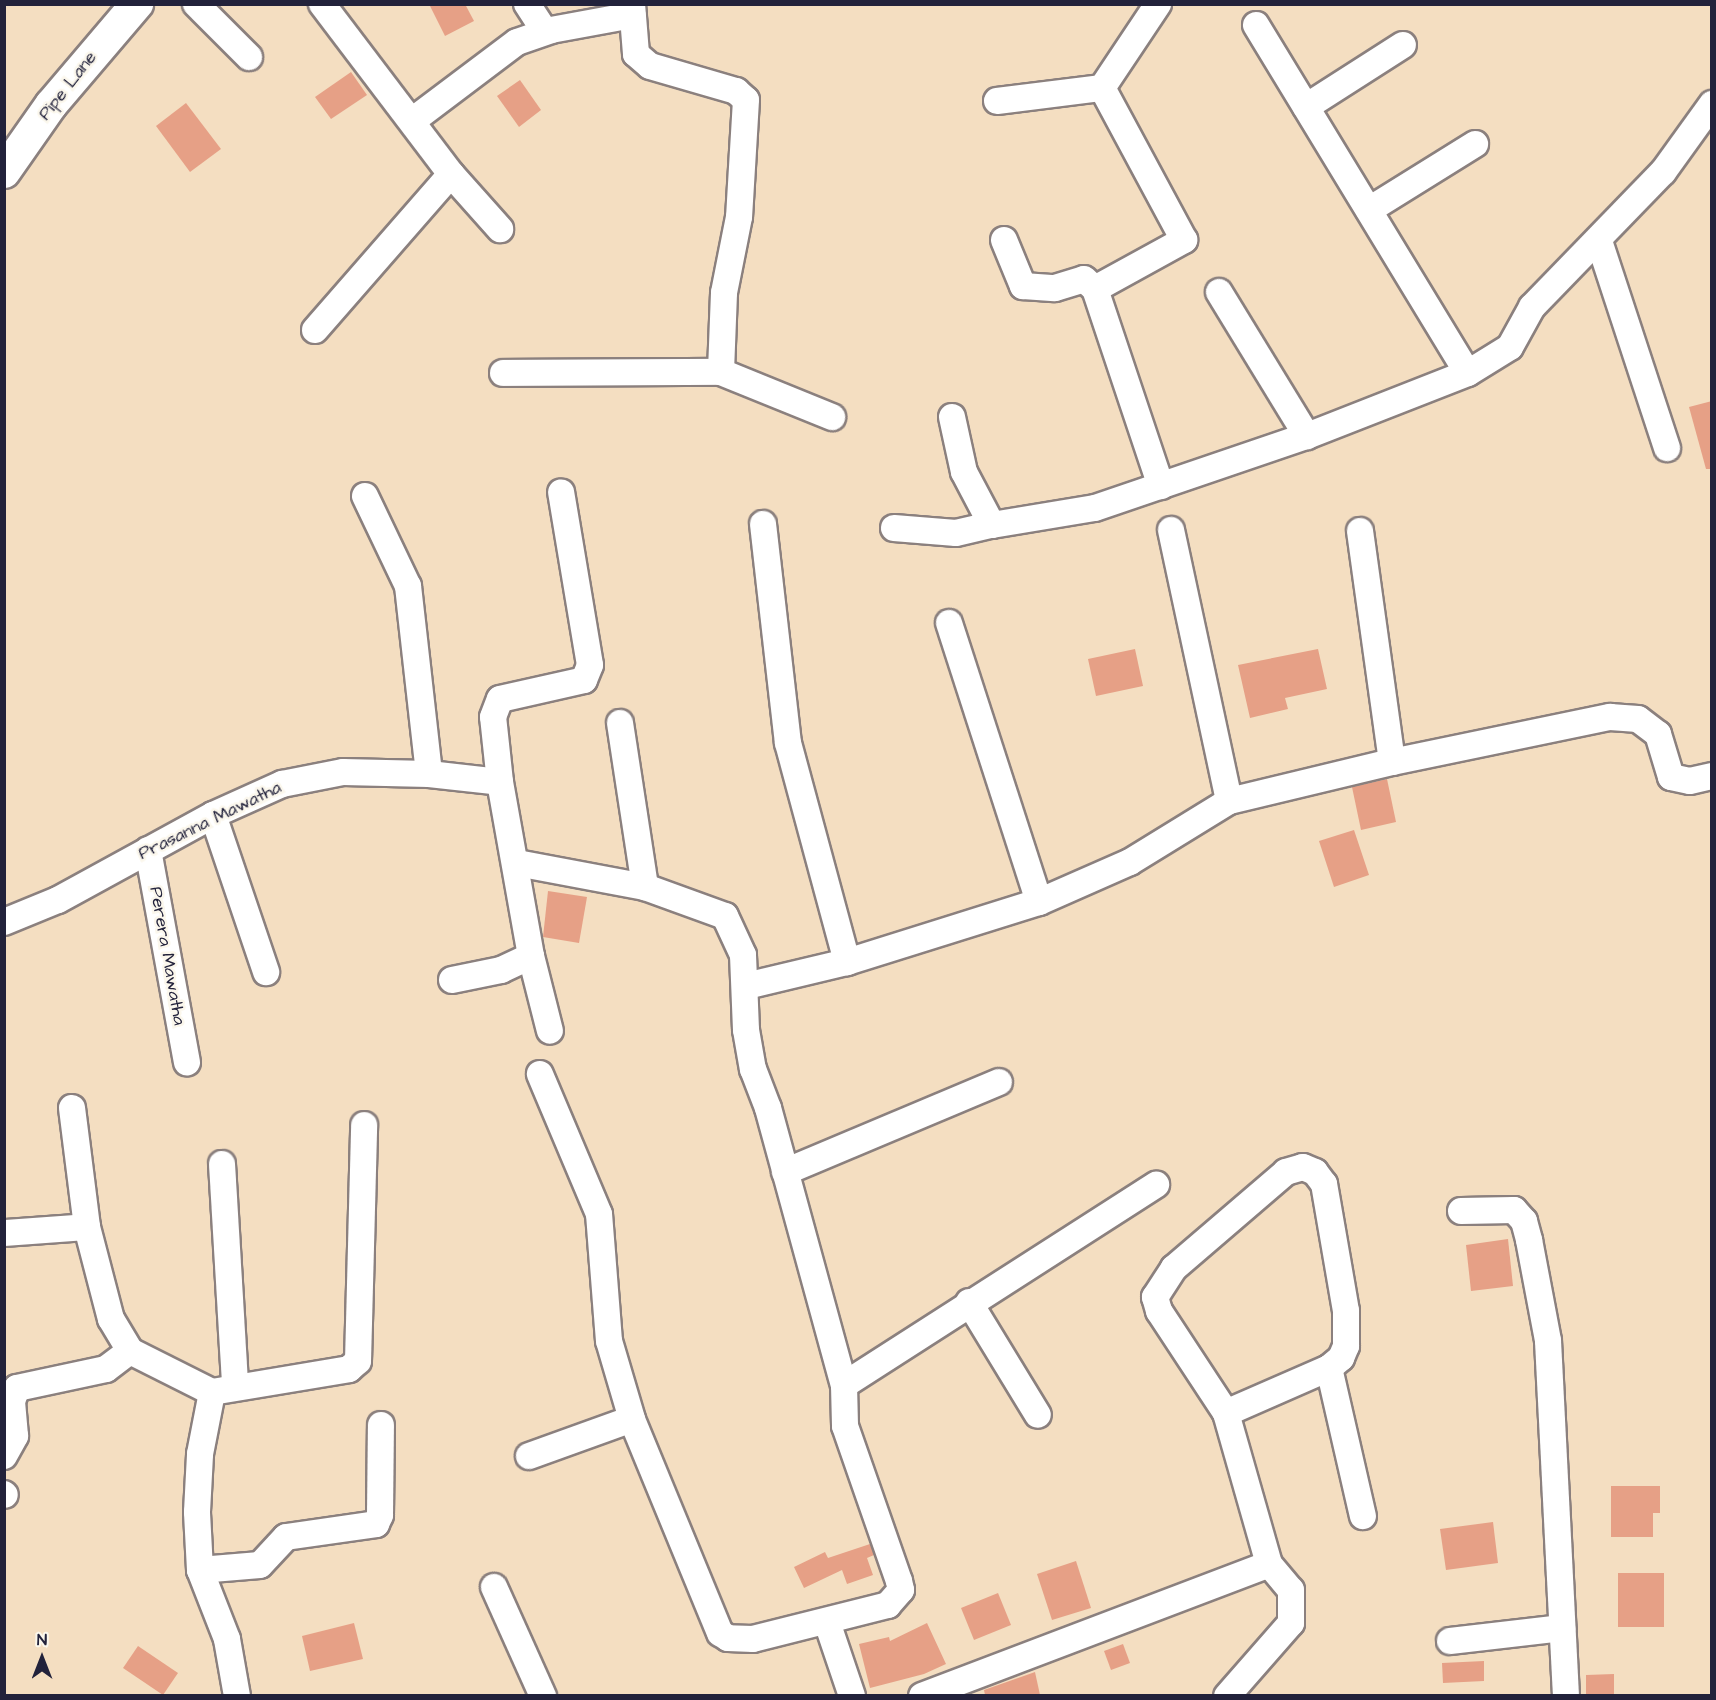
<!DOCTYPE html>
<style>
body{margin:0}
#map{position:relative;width:1716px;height:1700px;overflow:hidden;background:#f4dec1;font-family:"Architects Daughter",sans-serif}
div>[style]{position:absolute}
.building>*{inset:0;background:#e6a086}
.roads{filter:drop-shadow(2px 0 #8b807e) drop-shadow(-2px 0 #8b807e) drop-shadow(0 2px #8b807e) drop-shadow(0 -2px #8b807e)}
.minor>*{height:26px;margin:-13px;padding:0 13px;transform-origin:13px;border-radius:13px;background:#fff}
.tertiary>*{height:32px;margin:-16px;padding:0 16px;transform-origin:16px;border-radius:16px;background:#fff}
span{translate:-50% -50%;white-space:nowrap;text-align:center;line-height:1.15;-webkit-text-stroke:5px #fbf7ec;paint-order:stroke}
.street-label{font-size:18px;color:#22223b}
.frame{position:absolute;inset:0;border:6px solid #22223b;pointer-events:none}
.north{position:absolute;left:12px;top:1628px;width:60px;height:60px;-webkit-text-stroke:4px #fbf7ec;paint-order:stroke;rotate:0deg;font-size:16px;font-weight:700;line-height:24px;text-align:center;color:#22223b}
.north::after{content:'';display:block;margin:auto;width:21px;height:27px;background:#22223b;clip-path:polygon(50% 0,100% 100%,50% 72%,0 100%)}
</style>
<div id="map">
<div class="building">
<i style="clip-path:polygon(429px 4px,465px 4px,474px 21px,445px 36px)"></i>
<i style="clip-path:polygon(351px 72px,367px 95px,331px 119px,315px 97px)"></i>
<i style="clip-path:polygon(520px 80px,541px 110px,519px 127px,497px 96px)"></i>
<i style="clip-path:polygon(186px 103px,221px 149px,190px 172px,156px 126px)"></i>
<i style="clip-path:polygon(1712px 401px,1712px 469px,1706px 469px,1689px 407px)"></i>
<i style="clip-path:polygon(1135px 649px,1143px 686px,1096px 696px,1088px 659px)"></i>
<i style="clip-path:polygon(1318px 649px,1327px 689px,1285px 698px,1288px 709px,1250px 718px,1238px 665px)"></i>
<i style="clip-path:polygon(1387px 779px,1396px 822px,1361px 830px,1352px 787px)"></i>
<i style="clip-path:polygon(1354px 830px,1369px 875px,1334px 887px,1319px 841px)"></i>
<i style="clip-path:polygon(548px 891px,587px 897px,579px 943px,543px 937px)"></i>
<i style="clip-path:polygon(1508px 1239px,1513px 1286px,1471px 1291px,1466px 1245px)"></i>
<i style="clip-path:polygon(1611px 1486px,1660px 1486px,1660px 1513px,1653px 1513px,1653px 1537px,1611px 1537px)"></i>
<i style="clip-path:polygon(1493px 1522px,1498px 1563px,1446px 1570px,1440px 1529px)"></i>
<i style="clip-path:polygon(870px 1544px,874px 1555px,867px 1558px,873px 1575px,847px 1584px,842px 1570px,804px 1588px,794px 1567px,825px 1552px,828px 1558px)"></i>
<i style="clip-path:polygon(1076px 1561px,1091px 1608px,1052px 1620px,1037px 1574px)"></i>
<i style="clip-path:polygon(1618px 1573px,1664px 1573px,1664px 1627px,1618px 1627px)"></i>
<i style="clip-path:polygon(998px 1593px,1011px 1625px,974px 1640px,961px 1608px)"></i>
<i style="clip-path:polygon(354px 1623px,363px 1659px,310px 1671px,302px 1636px)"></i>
<i style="clip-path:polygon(927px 1623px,946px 1664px,924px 1674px,870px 1688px,859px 1644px,889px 1637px,890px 1641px)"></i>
<i style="clip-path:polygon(1123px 1644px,1130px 1663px,1111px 1670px,1104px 1651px)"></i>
<i style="clip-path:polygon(138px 1646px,178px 1673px,163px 1695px,123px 1668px)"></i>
<i style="clip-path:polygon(1484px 1661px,1484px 1681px,1443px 1683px,1442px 1663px)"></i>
<i style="clip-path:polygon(1035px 1672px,1040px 1695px,985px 1695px,984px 1690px)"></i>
<i style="clip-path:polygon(1614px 1674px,1614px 1695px,1586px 1695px,1586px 1675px)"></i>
</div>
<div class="roads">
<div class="minor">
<i style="left:196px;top:4px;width:75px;rotate:45deg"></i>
<i style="left:322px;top:4px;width:213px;rotate:52.8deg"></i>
<i style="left:451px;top:174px;width:74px;rotate:48.3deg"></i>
<i style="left:527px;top:4px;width:33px;rotate:57deg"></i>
<i style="left:632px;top:4px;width:50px;rotate:85.4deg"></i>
<i style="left:636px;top:54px;width:18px;rotate:41deg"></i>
<i style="left:650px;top:66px;width:90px;rotate:16.2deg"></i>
<i style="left:736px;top:91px;width:13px;rotate:42deg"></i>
<i style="left:746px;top:100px;width:117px;rotate:93.4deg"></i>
<i style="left:739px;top:217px;width:77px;rotate:101.2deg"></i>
<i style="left:724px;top:293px;width:79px;rotate:92.2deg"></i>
<i style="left:721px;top:372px;width:120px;rotate:22.1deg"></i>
<i style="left:1256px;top:25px;width:407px;rotate:58.7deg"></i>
<i style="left:997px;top:101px;width:106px;rotate:-7.1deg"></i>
<i style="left:1102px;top:88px;width:101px;rotate:-56.3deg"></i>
<i style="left:1306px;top:107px;width:115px;rotate:-32.6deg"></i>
<i style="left:412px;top:121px;width:131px;rotate:-37deg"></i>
<i style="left:517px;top:42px;width:36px;rotate:-19deg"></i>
<i style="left:551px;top:30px;width:83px;rotate:-10.4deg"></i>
<i style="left:1369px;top:210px;width:125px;rotate:-31.9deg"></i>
<i style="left:1004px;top:240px;width:50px;rotate:67.6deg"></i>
<i style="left:1023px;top:286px;width:32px;rotate:4deg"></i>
<i style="left:1055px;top:288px;width:30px;rotate:-17deg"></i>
<i style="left:1084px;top:279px;width:15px;rotate:42deg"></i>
<i style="left:1095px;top:289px;width:208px;rotate:71.5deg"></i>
<i style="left:1599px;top:241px;width:218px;rotate:71.8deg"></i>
<i style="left:1095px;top:289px;width:102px;rotate:-28.8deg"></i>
<i style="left:1184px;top:240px;width:173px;rotate:-118.3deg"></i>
<i style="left:1219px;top:292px;width:169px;rotate:58.6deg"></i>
<i style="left:315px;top:330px;width:207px;rotate:-48.9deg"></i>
<i style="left:503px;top:373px;width:218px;rotate:-0.3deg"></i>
<i style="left:952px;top:417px;width:56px;rotate:77.7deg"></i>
<i style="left:964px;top:472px;width:60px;rotate:62.2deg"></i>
<i style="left:992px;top:525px;width:104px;rotate:-9.4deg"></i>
<i style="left:1095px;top:508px;width:224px;rotate:-18.8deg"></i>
<i style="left:1307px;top:436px;width:173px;rotate:-21.4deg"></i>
<i style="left:1468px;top:373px;width:49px;rotate:-31.8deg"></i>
<i style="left:1510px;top:347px;width:46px;rotate:-61.2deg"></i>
<i style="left:1532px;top:307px;width:188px;rotate:-45.9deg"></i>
<i style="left:1663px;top:172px;width:84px;rotate:-54.2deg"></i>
<i style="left:365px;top:496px;width:100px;rotate:64.5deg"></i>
<i style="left:408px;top:586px;width:189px;rotate:83.6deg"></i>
<i style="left:763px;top:524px;width:220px;rotate:83.5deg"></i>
<i style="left:788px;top:743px;width:227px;rotate:74.9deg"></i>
<i style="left:894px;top:528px;width:62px;rotate:4.6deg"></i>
<i style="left:956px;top:533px;width:37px;rotate:-13deg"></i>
<i style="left:1171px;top:530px;width:277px;rotate:77.9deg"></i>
<i style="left:1360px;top:531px;width:233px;rotate:82.1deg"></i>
<i style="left:949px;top:623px;width:293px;rotate:72.1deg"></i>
<i style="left:620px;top:723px;width:166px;rotate:81.3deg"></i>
<i style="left:213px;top:815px;width:166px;rotate:71.3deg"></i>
<i style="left:148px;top:850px;width:216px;rotate:79.6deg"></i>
<i style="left:517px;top:863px;width:130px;rotate:10.6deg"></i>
<i style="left:645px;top:887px;width:85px;rotate:19.9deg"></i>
<i style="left:725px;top:916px;width:43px;rotate:65.2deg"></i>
<i style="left:743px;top:955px;width:75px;rotate:87.7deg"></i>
<i style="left:746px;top:1030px;width:40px;rotate:80deg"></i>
<i style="left:753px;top:1069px;width:42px;rotate:69deg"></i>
<i style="left:768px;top:1108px;width:287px;rotate:74.7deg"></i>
<i style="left:844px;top:1385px;width:41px;rotate:88.6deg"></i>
<i style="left:845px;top:1426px;width:164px;rotate:70.8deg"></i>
<i style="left:899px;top:1581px;width:9px;rotate:77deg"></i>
<i style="left:901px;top:1590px;width:20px;rotate:131deg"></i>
<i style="left:888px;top:1605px;width:139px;rotate:165.9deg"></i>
<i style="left:753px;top:1639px;width:25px;rotate:-178deg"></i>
<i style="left:728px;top:1638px;width:9px;rotate:-148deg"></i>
<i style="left:720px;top:1633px;width:231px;rotate:-112.4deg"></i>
<i style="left:632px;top:1419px;width:81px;rotate:-106.4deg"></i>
<i style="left:609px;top:1341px;width:127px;rotate:-94.5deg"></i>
<i style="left:599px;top:1214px;width:152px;rotate:-112.9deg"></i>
<i style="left:4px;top:922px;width:58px;rotate:-22.2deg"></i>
<i style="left:58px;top:900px;width:177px;rotate:-28.7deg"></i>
<i style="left:213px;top:815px;width:76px;rotate:-24.2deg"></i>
<i style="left:282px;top:784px;width:62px;rotate:-11.1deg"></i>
<i style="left:343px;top:772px;width:86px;rotate:1.3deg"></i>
<i style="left:429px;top:774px;width:71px;rotate:6.4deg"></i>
<i style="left:531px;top:956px;width:77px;rotate:75.8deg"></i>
<i style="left:452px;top:980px;width:50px;rotate:-11.5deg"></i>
<i style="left:501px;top:970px;width:33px;rotate:-25deg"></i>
<i style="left:531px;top:956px;width:177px;rotate:-100.1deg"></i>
<i style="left:500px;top:782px;width:65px;rotate:-96.1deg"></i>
<i style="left:493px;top:717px;width:19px;rotate:-69deg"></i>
<i style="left:500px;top:699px;width:86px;rotate:-12.7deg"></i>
<i style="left:584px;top:680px;width:16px;rotate:-68deg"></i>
<i style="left:590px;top:665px;width:175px;rotate:-99.5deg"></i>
<i style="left:746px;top:986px;width:104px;rotate:-13.4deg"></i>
<i style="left:847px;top:962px;width:201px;rotate:-17.4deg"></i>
<i style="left:1039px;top:902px;width:99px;rotate:-23.7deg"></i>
<i style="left:1130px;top:862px;width:116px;rotate:-31.6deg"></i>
<i style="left:1229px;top:801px;width:168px;rotate:-13.5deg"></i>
<i style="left:1392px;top:762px;width:223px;rotate:-11.7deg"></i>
<i style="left:1610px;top:717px;width:28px;rotate:4deg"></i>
<i style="left:1638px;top:719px;width:25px;rotate:37deg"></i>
<i style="left:1658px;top:734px;width:45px;rotate:73.2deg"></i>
<i style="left:1671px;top:777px;width:19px;rotate:12deg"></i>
<i style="left:1690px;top:781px;width:23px;rotate:-13deg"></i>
<i style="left:72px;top:1108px;width:120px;rotate:82.8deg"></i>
<i style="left:87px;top:1227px;width:95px;rotate:75.4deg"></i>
<i style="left:111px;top:1319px;width:37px;rotate:59deg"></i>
<i style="left:130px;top:1351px;width:92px;rotate:26.6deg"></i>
<i style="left:222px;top:1164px;width:222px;rotate:86.6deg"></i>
<i style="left:785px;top:1172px;width:232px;rotate:-22.8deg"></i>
<i style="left:1461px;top:1211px;width:53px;rotate:-1.1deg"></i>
<i style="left:1514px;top:1210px;width:15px;rotate:48deg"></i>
<i style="left:1524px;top:1221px;width:20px;rotate:75deg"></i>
<i style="left:1529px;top:1240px;width:103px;rotate:79.3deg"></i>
<i style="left:1548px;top:1341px;width:355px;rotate:87.1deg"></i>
<i style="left:4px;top:1233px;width:83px;rotate:-4.1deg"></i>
<i style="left:969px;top:1302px;width:132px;rotate:58.6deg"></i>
<i style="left:1329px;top:1368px;width:152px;rotate:77.1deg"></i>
<i style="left:844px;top:1385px;width:371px;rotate:-32.7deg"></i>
<i style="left:1226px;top:1413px;width:112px;rotate:-23.6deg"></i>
<i style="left:1329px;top:1368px;width:16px;rotate:-40deg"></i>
<i style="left:1341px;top:1358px;width:13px;rotate:-67deg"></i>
<i style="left:1346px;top:1346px;width:35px;rotate:-90deg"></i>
<i style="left:1346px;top:1311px;width:129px;rotate:-99.8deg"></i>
<i style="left:1324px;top:1184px;width:15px;rotate:-127deg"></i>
<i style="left:1315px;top:1172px;width:13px;rotate:-157deg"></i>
<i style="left:1303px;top:1167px;width:18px;rotate:164deg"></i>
<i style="left:1286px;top:1172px;width:148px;rotate:139.4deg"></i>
<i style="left:1174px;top:1268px;width:35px;rotate:123deg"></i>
<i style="left:1155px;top:1297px;width:15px;rotate:74deg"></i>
<i style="left:1159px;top:1311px;width:122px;rotate:56.7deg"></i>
<i style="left:1226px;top:1413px;width:157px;rotate:74.1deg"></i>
<i style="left:4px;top:1456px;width:23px;rotate:-61deg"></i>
<i style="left:15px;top:1436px;width:35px;rotate:-95deg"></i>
<i style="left:12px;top:1401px;width:14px;rotate:-69deg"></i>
<i style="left:17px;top:1388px;width:91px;rotate:-12.1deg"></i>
<i style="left:106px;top:1369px;width:30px;rotate:-37deg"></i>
<i style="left:529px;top:1456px;width:109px;rotate:-19.8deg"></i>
<i style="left:4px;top:1494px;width:1px;rotate:45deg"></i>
<i style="left:200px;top:1570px;width:60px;rotate:-4.8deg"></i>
<i style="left:260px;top:1565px;width:38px;rotate:-47deg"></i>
<i style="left:286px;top:1537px;width:91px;rotate:-8.2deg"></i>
<i style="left:376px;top:1524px;width:10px;rotate:-66deg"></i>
<i style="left:380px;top:1515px;width:90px;rotate:-89.4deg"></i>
<i style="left:494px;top:1587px;width:120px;rotate:65.8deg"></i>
<i style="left:827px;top:1622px;width:78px;rotate:71.3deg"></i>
<i style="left:1450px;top:1641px;width:113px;rotate:-6.6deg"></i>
<i style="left:237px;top:1696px;width:58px;rotate:-100deg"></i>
<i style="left:227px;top:1639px;width:74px;rotate:-111.4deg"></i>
<i style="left:200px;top:1570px;width:58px;rotate:-93deg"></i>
<i style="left:197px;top:1512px;width:58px;rotate:-87deg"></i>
<i style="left:200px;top:1454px;width:63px;rotate:-79deg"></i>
<i style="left:212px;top:1392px;width:139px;rotate:-9.5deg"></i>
<i style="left:349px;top:1369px;width:12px;rotate:-42deg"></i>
<i style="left:358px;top:1361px;width:236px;rotate:-88.5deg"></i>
<i style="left:922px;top:1696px;width:371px;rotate:-20.8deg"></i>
<i style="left:1269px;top:1564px;width:34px;rotate:50deg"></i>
<i style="left:1291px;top:1590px;width:33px;rotate:90deg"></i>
<i style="left:1291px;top:1623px;width:97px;rotate:131.2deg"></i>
</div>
<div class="tertiary">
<i style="left:4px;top:172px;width:82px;rotate:-55deg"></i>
<i style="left:51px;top:105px;width:133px;rotate:-49.6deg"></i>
</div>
</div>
<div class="street-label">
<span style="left:68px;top:86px;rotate:-52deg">Pipe Lane</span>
<span style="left:210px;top:821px;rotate:-26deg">Prasanna Mawatha</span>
<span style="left:167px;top:956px;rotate:80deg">Perera Mawatha</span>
</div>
<div class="frame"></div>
<div class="north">N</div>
</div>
